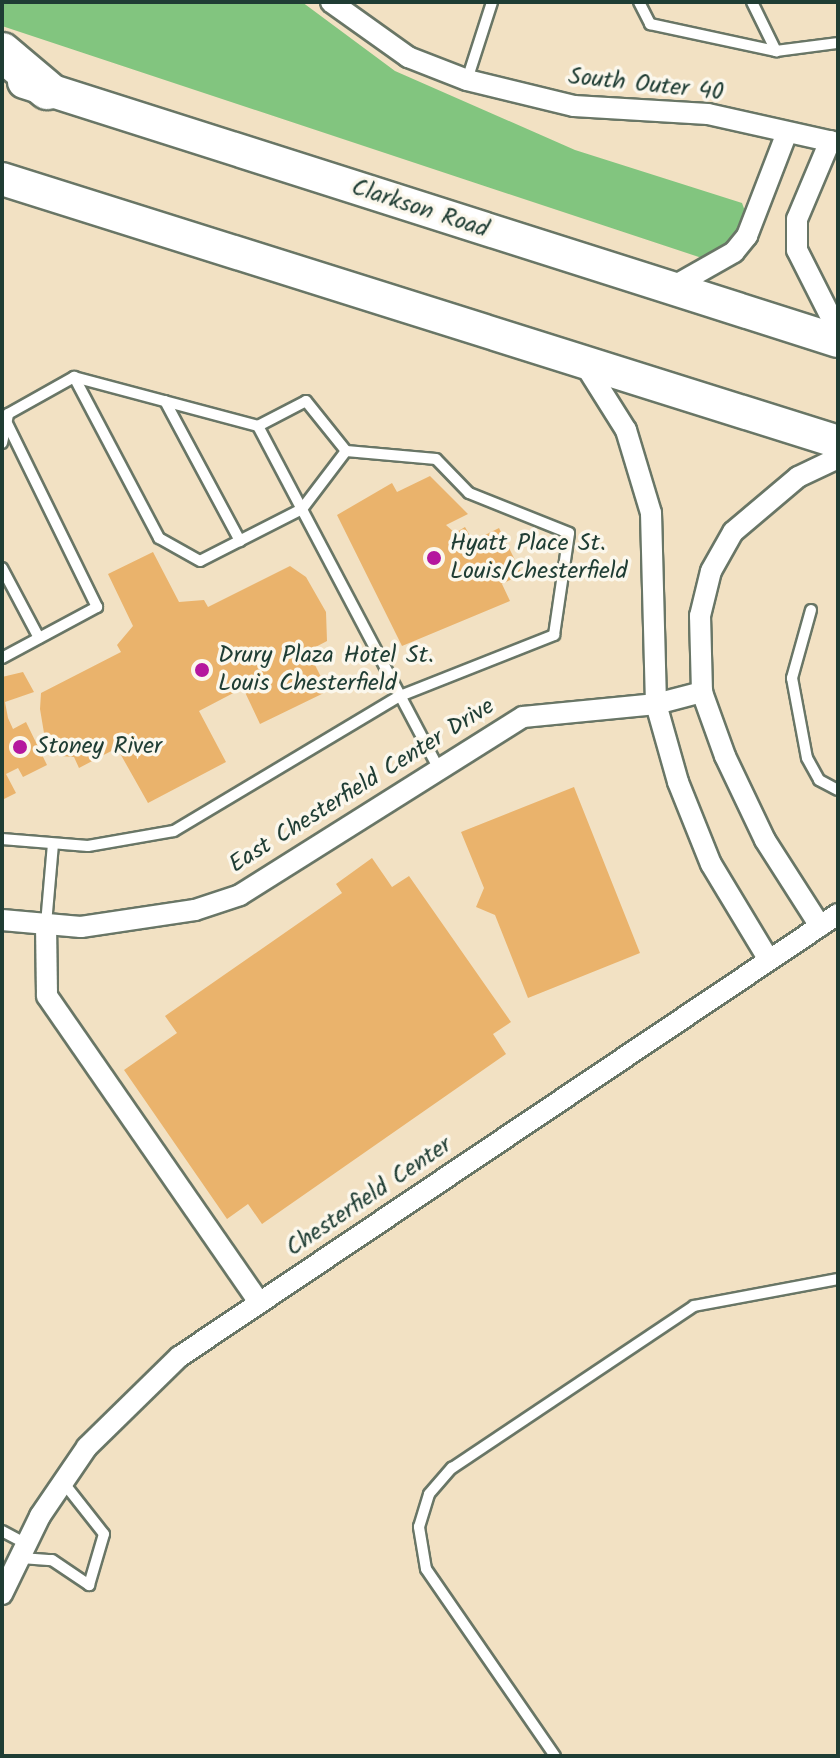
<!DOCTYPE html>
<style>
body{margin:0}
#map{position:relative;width:840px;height:1758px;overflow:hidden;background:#f2e1c3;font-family:Kalam,sans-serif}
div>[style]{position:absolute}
.green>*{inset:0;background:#82c57f}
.building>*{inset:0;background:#eab36c}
.roads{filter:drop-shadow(2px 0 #697666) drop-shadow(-2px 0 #697666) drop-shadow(0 2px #697666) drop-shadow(0 -2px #697666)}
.lane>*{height:10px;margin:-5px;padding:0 5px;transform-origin:5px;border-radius:5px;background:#fff}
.street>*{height:20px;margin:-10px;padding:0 10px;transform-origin:10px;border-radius:10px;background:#fff}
.primary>*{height:32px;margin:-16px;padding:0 16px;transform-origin:16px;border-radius:16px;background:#fff}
.highway>*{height:38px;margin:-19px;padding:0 19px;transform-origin:19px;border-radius:19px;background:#fff}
.dots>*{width:22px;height:22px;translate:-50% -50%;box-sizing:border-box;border:4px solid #fbf7ec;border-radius:50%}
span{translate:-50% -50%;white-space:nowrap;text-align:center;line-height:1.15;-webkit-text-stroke:7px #fbf7ec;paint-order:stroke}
.street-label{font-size:24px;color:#1f3d34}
.poi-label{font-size:24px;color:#1f3d34}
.left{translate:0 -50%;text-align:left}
.frame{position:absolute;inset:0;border:4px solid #1f3d34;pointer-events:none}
</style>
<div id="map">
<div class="green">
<i style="clip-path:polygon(2px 2px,302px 2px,395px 71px,575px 150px,742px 203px,749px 222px,720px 264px,2px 26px)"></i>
</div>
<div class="building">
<i style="clip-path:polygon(430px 476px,468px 514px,446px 525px,455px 533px,465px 527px,473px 541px,499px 528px,522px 574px,502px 584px,510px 601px,402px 646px,337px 515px,392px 483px,397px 492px)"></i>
<i style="clip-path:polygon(153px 552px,179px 602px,204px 600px,208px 607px,290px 566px,306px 577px,326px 612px,327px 641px,308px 651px,328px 691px,260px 724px,243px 688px,199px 711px,226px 762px,148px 803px,117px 748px,79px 768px,74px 757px,60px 756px,44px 733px,40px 709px,41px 693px,121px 652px,117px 645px,133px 626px,108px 574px)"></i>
<i style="clip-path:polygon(23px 672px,34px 692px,5px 702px,8px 718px,13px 729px,26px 722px,47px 765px,23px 777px,18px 768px,6px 774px,16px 793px,2px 800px,2px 677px)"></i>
<i style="clip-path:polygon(574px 787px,640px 953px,528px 998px,495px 915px,476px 907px,484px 888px,461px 832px)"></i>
<i style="clip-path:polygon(372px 858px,392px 887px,409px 876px,511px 1022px,493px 1034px,506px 1054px,262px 1224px,248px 1204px,227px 1219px,124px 1070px,177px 1033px,165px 1016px,342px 893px,336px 884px)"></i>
</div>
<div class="roads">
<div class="lane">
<i style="left:639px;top:2px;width:25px;rotate:63deg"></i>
<i style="left:650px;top:24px;width:129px;rotate:12.1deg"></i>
<i style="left:752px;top:2px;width:55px;rotate:63.9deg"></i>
<i style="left:776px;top:51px;width:63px;rotate:-7.4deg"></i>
<i style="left:467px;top:80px;width:82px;rotate:-72.2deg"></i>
<i style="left:165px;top:401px;width:159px;rotate:61.8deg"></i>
<i style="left:258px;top:426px;width:54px;rotate:-27.5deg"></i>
<i style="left:306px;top:401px;width:64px;rotate:51.3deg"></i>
<i style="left:2px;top:443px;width:30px;rotate:-78deg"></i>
<i style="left:8px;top:414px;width:76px;rotate:-29.3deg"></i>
<i style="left:74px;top:377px;width:190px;rotate:14.9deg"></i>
<i style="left:258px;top:426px;width:386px;rotate:62.2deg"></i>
<i style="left:2px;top:568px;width:79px;rotate:62.1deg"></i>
<i style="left:811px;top:610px;width:71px;rotate:105.6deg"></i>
<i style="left:792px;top:678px;width:81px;rotate:79.4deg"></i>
<i style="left:807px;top:758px;width:25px;rotate:61deg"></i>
<i style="left:819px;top:780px;width:21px;rotate:28deg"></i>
<i style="left:2px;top:658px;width:108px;rotate:-28.2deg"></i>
<i style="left:97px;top:607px;width:205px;rotate:-116.1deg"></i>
<i style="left:2px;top:839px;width:86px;rotate:4.7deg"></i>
<i style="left:88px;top:846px;width:87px;rotate:-9.9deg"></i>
<i style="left:174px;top:831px;width:263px;rotate:-30.9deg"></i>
<i style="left:400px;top:696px;width:166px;rotate:-21.6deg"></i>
<i style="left:554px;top:635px;width:103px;rotate:-81.6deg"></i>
<i style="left:569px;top:533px;width:108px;rotate:-158.2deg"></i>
<i style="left:469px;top:493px;width:47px;rotate:-134.1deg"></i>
<i style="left:436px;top:459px;width:90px;rotate:-174.9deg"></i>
<i style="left:346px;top:451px;width:73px;rotate:127.2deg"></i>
<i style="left:302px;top:509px;width:114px;rotate:153deg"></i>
<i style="left:200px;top:561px;width:47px;rotate:-150.7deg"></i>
<i style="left:159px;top:538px;width:182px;rotate:-117.8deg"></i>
<i style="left:46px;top:924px;width:80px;rotate:-85deg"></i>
<i style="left:2px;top:1531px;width:27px;rotate:28deg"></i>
<i style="left:21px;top:1558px;width:31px;rotate:4deg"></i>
<i style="left:52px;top:1560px;width:45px;rotate:34deg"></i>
<i style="left:89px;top:1585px;width:53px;rotate:-73.6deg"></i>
<i style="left:104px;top:1534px;width:66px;rotate:-128.3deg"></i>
<i style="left:555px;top:1756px;width:227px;rotate:-124.6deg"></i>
<i style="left:426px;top:1569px;width:43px;rotate:-99.5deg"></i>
<i style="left:419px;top:1527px;width:34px;rotate:-73deg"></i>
<i style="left:429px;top:1494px;width:35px;rotate:-49deg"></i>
<i style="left:452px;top:1468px;width:291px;rotate:-33.8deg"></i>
<i style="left:694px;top:1306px;width:147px;rotate:-10.6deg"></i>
</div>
<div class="street">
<i style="left:331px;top:2px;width:95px;rotate:35.5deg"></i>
<i style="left:408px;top:57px;width:63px;rotate:21.3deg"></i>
<i style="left:467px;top:80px;width:110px;rotate:13.7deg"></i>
<i style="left:574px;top:106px;width:134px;rotate:3.4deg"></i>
<i style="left:708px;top:114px;width:133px;rotate:12.6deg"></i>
<i style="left:830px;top:141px;width:85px;rotate:112.9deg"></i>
<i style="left:797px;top:219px;width:31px;rotate:90deg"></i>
<i style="left:797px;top:250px;width:91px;rotate:63.2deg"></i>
<i style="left:669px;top:289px;width:75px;rotate:-29.6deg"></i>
<i style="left:734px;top:252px;width:21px;rotate:-51deg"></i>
<i style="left:747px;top:236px;width:108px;rotate:-68.9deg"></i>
<i style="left:585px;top:365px;width:77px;rotate:57.8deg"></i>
<i style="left:626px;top:430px;width:87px;rotate:73.2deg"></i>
<i style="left:651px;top:513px;width:191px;rotate:88.5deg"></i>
<i style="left:656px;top:704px;width:81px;rotate:74.2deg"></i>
<i style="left:678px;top:782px;width:88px;rotate:68.1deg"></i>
<i style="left:711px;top:864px;width:112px;rotate:58.9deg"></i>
<i style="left:2px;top:920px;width:79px;rotate:5.1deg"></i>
<i style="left:81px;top:927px;width:115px;rotate:-8.5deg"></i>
<i style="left:195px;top:910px;width:47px;rotate:-18.4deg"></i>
<i style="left:240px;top:895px;width:334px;rotate:-32.2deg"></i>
<i style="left:523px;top:717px;width:134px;rotate:-5.6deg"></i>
<i style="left:656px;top:704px;width:48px;rotate:-14.6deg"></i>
<i style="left:46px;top:924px;width:72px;rotate:89.2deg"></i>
<i style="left:47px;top:996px;width:372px;rotate:55.3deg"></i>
<i style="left:820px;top:926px;width:102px;rotate:-122.6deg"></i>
<i style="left:765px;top:840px;width:93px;rotate:-115.5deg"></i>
<i style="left:725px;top:756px;width:68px;rotate:-109.8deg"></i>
<i style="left:702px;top:692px;width:76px;rotate:-91.5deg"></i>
<i style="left:700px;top:616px;width:46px;rotate:-76.3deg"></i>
<i style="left:711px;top:571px;width:45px;rotate:-60.6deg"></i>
<i style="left:733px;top:532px;width:85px;rotate:-40.2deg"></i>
<i style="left:798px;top:477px;width:44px;rotate:-25.4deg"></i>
<i style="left:2px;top:1594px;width:87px;rotate:-64deg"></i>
<i style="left:40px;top:1516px;width:83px;rotate:-55.7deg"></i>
<i style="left:87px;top:1447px;width:129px;rotate:-44.4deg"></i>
<i style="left:179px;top:1357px;width:794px;rotate:-33.91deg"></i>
</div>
<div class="primary">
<i style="left:24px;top:82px;width:854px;rotate:17.65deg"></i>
<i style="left:2px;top:179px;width:876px;rotate:17.46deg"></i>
</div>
<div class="highway">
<i style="left:2px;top:52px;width:59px;rotate:40.2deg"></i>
</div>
</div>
<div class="dots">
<i style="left:434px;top:558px;background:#b5179e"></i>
<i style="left:202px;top:670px;background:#b5179e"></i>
<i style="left:20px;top:747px;background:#b5179e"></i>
</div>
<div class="street-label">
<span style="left:646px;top:85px;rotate:6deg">South Outer 40</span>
<span style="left:420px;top:209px;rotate:18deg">Clarkson Road</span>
<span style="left:362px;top:786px;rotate:-32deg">East Chesterfield Center Drive</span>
<span style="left:369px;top:1197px;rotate:-34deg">Chesterfield Center</span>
</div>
<div class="poi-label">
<span class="left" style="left:450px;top:558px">Hyatt Place St.<br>Louis/Chesterfield</span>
<span class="left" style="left:218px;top:670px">Drury Plaza Hotel St.<br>Louis Chesterfield</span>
<span class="left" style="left:36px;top:747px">Stoney River</span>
</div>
<div class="frame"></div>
</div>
